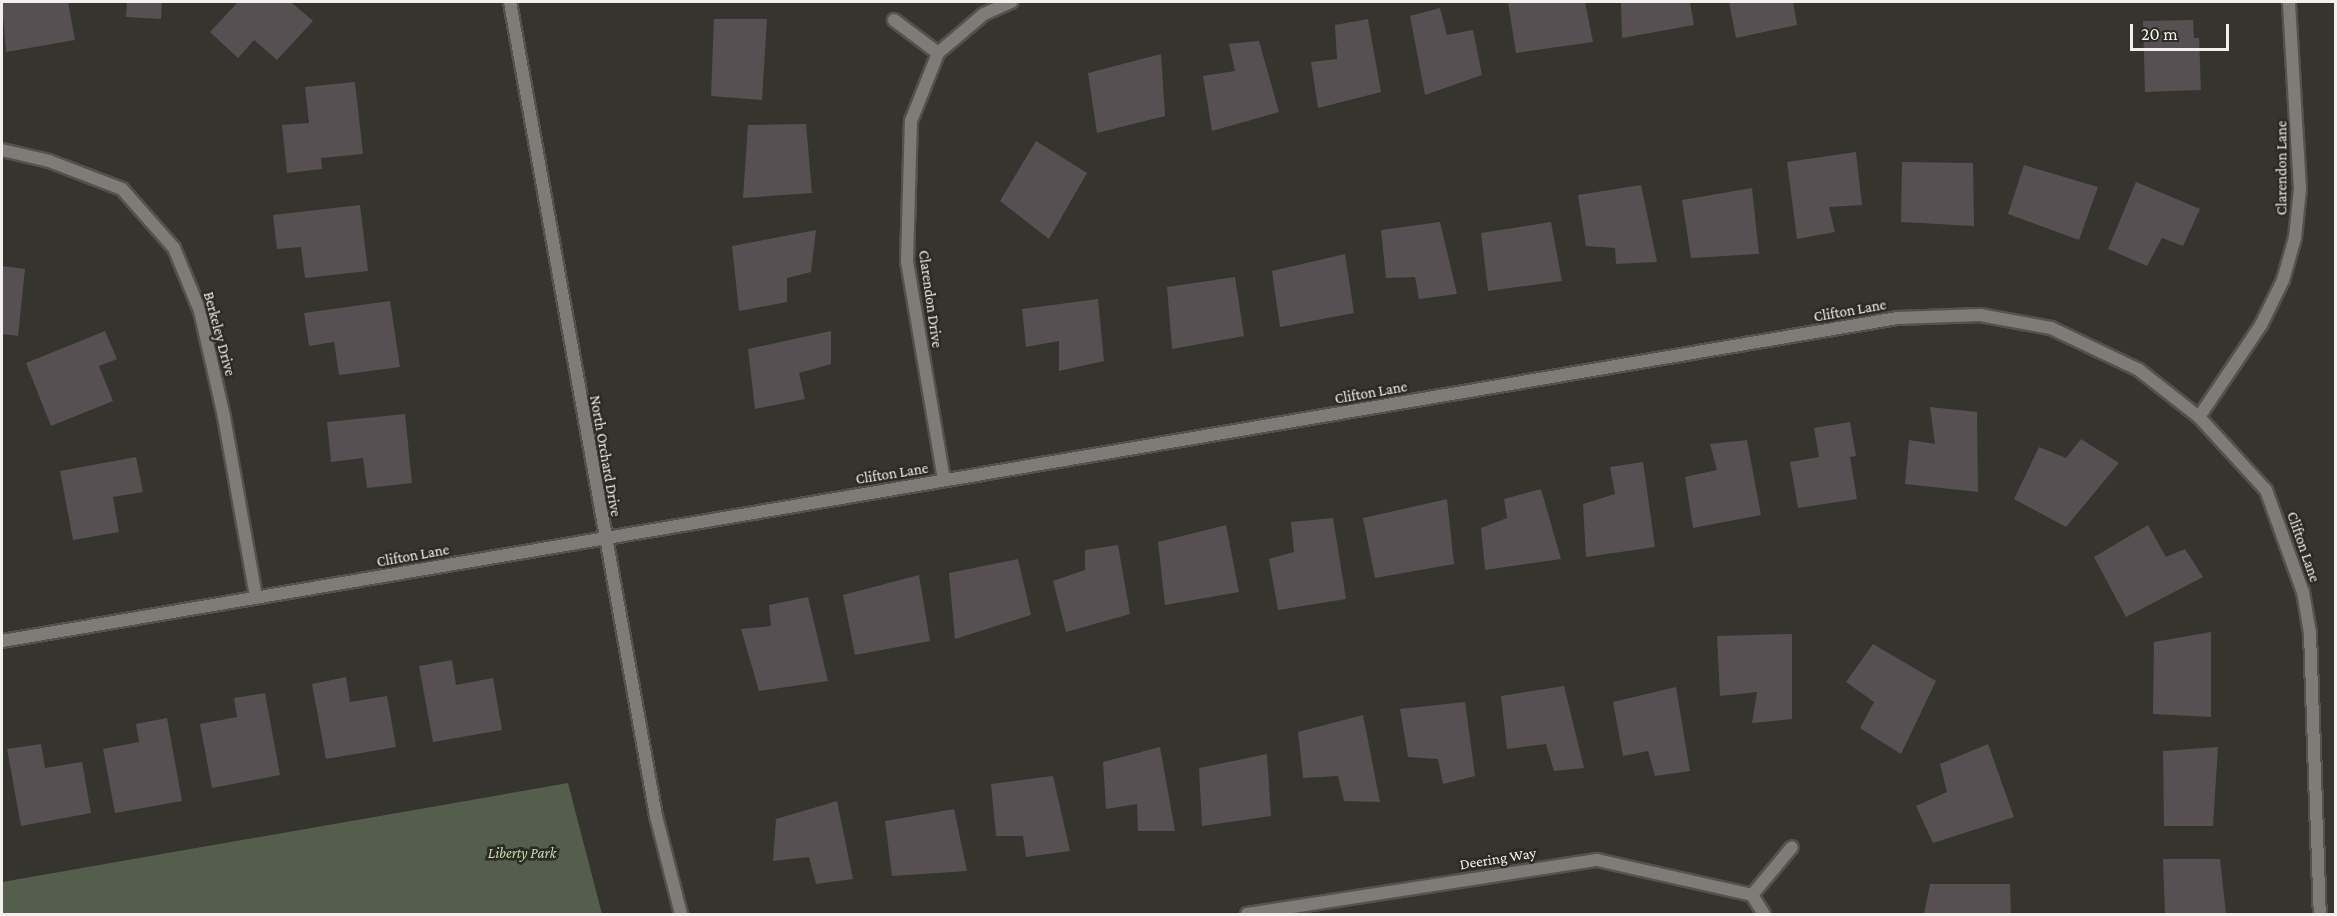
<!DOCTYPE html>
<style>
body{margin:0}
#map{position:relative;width:2337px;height:916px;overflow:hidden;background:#35342f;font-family:"Crimson Pro",serif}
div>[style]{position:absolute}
.green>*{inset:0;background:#555d4c}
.building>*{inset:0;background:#565053}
.roads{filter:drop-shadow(2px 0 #53524d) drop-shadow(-2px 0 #53524d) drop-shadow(0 2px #53524d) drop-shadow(0 -2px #53524d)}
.street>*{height:12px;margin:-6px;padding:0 6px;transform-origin:6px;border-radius:6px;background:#7d7c79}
span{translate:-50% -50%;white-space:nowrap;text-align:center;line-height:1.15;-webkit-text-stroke:5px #2b2a25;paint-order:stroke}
.street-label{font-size:15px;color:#f1f0ed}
.park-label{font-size:15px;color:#c6dba8;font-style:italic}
.frame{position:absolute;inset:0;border:3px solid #f1f0ed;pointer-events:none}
.scale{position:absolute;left:2130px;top:24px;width:99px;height:27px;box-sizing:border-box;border:3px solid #f1f0ed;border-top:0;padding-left:8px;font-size:18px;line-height:21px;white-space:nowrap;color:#f1f0ed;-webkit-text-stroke:4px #2b2a25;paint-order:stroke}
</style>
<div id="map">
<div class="green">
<i style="clip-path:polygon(568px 783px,602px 914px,2px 914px,2px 882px)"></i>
</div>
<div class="building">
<i style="clip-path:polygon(2px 2px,68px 2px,75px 40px,6px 52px)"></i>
<i style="clip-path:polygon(127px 2px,162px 2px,161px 19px,126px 17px)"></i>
<i style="clip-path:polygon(238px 2px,291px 2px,313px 21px,277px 60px,254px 40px,238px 58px,210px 32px)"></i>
<i style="clip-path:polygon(1508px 2px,1585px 2px,1593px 42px,1516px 53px)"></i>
<i style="clip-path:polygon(1621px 2px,1690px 2px,1694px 25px,1622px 38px)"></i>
<i style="clip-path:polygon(1729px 2px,1793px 2px,1797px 25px,1736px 38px)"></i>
<i style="clip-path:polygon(1440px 8px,1447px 35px,1473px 30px,1482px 75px,1425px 95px,1410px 16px)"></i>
<i style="clip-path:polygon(714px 19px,767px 19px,762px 100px,711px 96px)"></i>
<i style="clip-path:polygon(1368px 19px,1381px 92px,1318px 108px,1311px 62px,1337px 59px,1335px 25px)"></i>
<i style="clip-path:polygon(2193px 20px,2194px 38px,2199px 38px,2201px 90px,2145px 92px,2143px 21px)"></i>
<i style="clip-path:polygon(1259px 41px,1279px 112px,1212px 131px,1203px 76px,1235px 71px,1229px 44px)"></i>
<i style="clip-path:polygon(1161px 54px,1165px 116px,1097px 133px,1088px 73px)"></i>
<i style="clip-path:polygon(355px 82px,363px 154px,321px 158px,322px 169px,287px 173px,282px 125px,309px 123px,305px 87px)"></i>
<i style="clip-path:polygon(806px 124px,812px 193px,743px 198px,748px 125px)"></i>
<i style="clip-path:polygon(1036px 141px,1087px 173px,1049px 239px,1000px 201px)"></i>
<i style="clip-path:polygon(1856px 152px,1862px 205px,1829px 207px,1835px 232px,1797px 239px,1787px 162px)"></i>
<i style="clip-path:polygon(1902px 162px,1973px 163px,1974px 226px,1901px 222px)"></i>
<i style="clip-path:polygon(2024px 165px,2098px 187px,2079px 240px,2008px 214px)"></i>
<i style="clip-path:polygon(2136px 182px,2200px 209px,2183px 246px,2162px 238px,2147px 266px,2108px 249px)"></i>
<i style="clip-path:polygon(1641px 185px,1657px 262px,1616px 264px,1615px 248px,1586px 246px,1578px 195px)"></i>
<i style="clip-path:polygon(1752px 188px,1759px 254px,1691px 258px,1682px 200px)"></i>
<i style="clip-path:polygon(360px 205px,368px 271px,305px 278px,301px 247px,277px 249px,273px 215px)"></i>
<i style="clip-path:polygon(1440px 222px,1457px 294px,1419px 299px,1415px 277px,1386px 278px,1381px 230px)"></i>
<i style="clip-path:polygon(1551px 222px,1562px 281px,1488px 291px,1481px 233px)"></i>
<i style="clip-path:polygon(816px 230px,811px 272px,787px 278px,787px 302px,739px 311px,732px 246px)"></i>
<i style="clip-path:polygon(1345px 254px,1354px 313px,1280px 327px,1272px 271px)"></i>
<i style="clip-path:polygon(2px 266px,25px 269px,18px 336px,2px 334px)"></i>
<i style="clip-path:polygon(1235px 277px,1244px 336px,1172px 349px,1167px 287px)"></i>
<i style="clip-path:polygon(1098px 299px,1104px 361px,1059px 371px,1059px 341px,1026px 347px,1022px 309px)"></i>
<i style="clip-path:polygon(390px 301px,400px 367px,339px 375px,334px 342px,309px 346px,304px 313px)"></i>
<i style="clip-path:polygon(105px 331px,117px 359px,99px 366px,113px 401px,51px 426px,26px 363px)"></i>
<i style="clip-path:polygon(831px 331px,831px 364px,799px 373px,805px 399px,755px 409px,748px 349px)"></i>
<i style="clip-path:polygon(1930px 407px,1977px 412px,1978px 492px,1905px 484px,1909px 440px,1935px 444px)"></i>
<i style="clip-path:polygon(405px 414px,412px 483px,367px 488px,363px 458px,331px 462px,327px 422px)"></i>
<i style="clip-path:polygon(1850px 422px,1856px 456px,1850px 457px,1857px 499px,1798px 508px,1790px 462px,1819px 457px,1814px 428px)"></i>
<i style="clip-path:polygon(2081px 439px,2119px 463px,2066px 527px,2014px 499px,2039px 447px,2066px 458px)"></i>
<i style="clip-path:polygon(1747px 440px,1761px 515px,1693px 528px,1685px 477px,1717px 470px,1710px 444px)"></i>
<i style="clip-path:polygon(136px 457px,143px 492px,113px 497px,119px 532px,73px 540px,60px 471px)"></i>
<i style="clip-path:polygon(1643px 462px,1655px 547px,1586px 557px,1583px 504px,1615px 494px,1610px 467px)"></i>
<i style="clip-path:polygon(1541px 489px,1561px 559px,1485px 570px,1481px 528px,1507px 518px,1504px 499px)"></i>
<i style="clip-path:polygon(1447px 499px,1454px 564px,1375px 578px,1363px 518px)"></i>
<i style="clip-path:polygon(1333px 518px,1346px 599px,1278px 610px,1269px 559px,1294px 552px,1291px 522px)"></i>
<i style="clip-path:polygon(1226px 525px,1239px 592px,1165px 605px,1158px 542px)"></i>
<i style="clip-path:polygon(2148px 525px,2166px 557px,2185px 549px,2203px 577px,2126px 617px,2094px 557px)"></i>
<i style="clip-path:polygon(1118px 545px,1130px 614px,1066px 632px,1053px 581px,1085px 570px,1085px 550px)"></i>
<i style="clip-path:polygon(1018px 559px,1031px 615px,955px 639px,949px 573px)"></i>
<i style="clip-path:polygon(919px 575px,930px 641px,855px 655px,843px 595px)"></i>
<i style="clip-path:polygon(808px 597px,828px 681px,759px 691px,741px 629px,771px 626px,769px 605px)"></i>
<i style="clip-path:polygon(2211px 632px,2211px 717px,2153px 714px,2154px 642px)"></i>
<i style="clip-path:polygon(1792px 634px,1792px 719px,1752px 723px,1757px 692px,1720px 696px,1717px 636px)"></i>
<i style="clip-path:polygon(1873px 644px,1936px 681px,1901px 754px,1860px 728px,1874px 702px,1846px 682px)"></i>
<i style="clip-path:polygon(452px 660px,456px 685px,493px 678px,502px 730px,433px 742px,419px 666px)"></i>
<i style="clip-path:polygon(346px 677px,350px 702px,387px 696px,396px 747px,326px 759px,312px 684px)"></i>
<i style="clip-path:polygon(1564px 686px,1584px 768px,1554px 771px,1546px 744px,1507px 749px,1501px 696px)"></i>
<i style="clip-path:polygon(1676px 687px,1690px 771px,1655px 776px,1648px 751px,1623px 756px,1613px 702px)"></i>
<i style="clip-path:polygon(265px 693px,280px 775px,212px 788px,200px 724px,237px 717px,234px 698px)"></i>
<i style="clip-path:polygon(1465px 702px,1475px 776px,1443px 784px,1438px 759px,1408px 757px,1400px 709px)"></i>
<i style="clip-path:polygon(1363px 715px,1380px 802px,1344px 801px,1338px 776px,1303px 778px,1298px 732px)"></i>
<i style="clip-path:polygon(167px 718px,182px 801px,115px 813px,103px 749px,139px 742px,136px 724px)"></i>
<i style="clip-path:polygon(41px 744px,45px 768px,82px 762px,91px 813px,21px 826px,7px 749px)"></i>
<i style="clip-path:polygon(1988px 744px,2014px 817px,1933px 843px,1916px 806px,1947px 792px,1940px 764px)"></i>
<i style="clip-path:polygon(1160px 747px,1175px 831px,1138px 831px,1137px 804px,1106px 809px,1103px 762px)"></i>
<i style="clip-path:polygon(2218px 747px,2213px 826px,2164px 826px,2163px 751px)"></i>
<i style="clip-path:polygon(1267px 754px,1271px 816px,1202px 826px,1199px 768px)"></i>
<i style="clip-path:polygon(1053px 776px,1070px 851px,1026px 857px,1023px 836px,996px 836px,991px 784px)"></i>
<i style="clip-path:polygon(837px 801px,853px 879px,816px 884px,809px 857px,773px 861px,776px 819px)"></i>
<i style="clip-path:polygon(954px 809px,967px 871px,892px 876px,885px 821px)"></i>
<i style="clip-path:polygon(2163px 859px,2220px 859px,2226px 914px,2165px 914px)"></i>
<i style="clip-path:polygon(1930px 884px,2010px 884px,2011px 914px,1924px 914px)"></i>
</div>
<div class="roads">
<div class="street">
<i style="left:510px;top:2px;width:827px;rotate:79.83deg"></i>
<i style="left:656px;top:816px;width:101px;rotate:75.7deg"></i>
<i style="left:894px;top:20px;width:55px;rotate:36.9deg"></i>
<i style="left:2px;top:150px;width:48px;rotate:13.2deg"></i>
<i style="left:49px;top:161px;width:78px;rotate:21deg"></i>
<i style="left:122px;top:189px;width:79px;rotate:48.6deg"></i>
<i style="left:174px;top:248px;width:68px;rotate:67.6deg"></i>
<i style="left:200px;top:311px;width:109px;rotate:77.2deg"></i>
<i style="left:224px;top:417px;width:183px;rotate:79.9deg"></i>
<i style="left:2199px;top:417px;width:111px;rotate:-56deg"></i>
<i style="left:2261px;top:325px;width:50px;rotate:-63.9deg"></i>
<i style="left:2283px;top:280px;width:44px;rotate:-74.1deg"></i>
<i style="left:2295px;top:238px;width:49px;rotate:-84.2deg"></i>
<i style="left:2300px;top:189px;width:187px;rotate:-93.4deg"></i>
<i style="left:944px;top:480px;width:221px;rotate:-99.6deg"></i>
<i style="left:907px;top:262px;width:141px;rotate:-88.4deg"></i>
<i style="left:911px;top:121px;width:73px;rotate:-68.3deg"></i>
<i style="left:938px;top:53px;width:60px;rotate:-40.3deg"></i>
<i style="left:984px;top:14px;width:30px;rotate:-24deg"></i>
<i style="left:2px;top:641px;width:1922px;rotate:-9.67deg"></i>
<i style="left:1897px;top:318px;width:83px;rotate:-2.1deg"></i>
<i style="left:1980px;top:315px;width:72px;rotate:10.4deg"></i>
<i style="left:2051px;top:328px;width:98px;rotate:25.5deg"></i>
<i style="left:2139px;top:370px;width:76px;rotate:38.1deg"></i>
<i style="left:2199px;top:417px;width:99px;rotate:47.5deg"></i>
<i style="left:2266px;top:490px;width:109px;rotate:70.1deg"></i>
<i style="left:2303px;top:592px;width:42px;rotate:80.3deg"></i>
<i style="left:2310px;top:633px;width:281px;rotate:88deg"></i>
<i style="left:1752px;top:895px;width:62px;rotate:-50.2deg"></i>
<i style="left:1752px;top:895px;width:22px;rotate:58deg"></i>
<i style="left:1247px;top:914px;width:354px;rotate:-8.8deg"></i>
<i style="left:1597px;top:860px;width:159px;rotate:12.7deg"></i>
</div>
</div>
<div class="street-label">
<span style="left:2282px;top:168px;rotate:-90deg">Clarendon Lane</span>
<span style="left:930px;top:299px;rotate:82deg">Clarendon Drive</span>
<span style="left:1850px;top:311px;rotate:-10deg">Clifton Lane</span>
<span style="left:219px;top:334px;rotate:75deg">Berkeley Drive</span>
<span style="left:1371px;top:393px;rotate:-10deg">Clifton Lane</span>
<span style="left:605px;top:456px;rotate:80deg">North Orchard Drive</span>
<span style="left:892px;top:474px;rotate:-9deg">Clifton Lane</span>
<span style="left:2303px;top:547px;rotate:71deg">Clifton Lane</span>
<span style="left:413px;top:556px;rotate:-10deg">Clifton Lane</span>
<span style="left:1498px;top:859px;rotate:-9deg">Deering Way</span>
</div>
<div class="park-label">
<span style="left:522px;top:854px">Liberty Park</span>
</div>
<div class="frame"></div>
<div class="scale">20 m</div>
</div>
